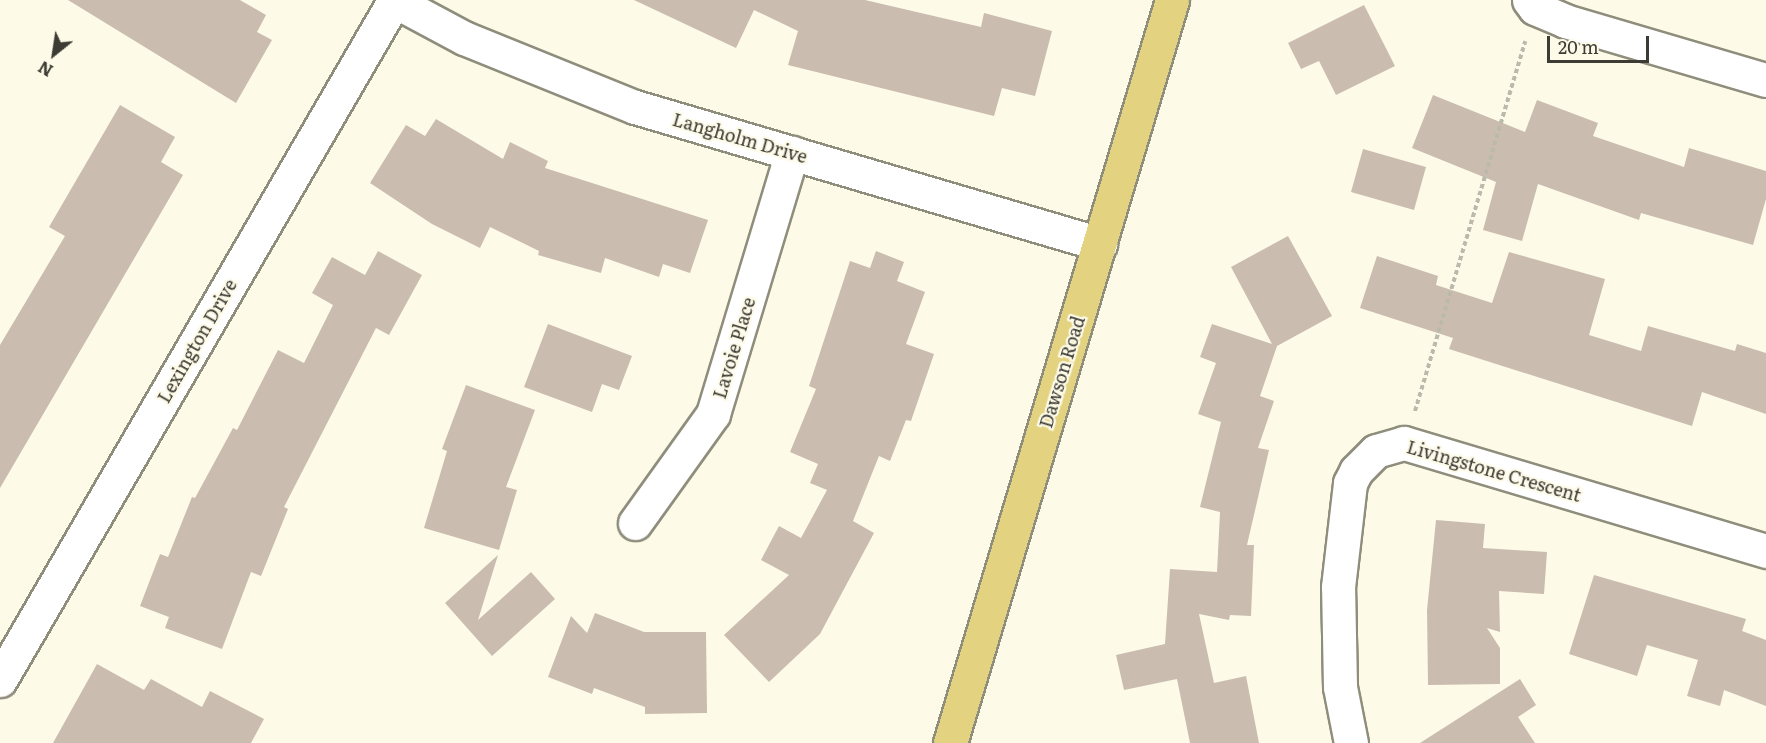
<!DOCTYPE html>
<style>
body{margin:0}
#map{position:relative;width:1766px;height:743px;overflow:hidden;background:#fdfae8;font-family:Literata,serif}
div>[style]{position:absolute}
.building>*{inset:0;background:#cbbcb0}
.path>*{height:4px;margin-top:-2px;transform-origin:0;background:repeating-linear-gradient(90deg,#bbb9ab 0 4.5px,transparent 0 7.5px)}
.roads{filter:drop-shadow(2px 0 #8f8d7c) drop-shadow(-2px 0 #8f8d7c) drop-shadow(0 2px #8f8d7c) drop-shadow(0 -2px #8f8d7c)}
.minor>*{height:33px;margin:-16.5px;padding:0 16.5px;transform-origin:16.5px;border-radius:16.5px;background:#fff}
.major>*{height:33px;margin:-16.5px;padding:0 16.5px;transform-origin:16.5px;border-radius:16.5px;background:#e3d380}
span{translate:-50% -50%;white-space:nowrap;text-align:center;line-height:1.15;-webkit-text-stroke:4.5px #fdfae8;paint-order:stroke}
.street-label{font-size:18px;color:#3c3b34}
.north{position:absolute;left:24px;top:24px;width:60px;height:60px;-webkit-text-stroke:4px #fdfae8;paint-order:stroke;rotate:210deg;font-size:16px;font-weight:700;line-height:24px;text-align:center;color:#3c3b34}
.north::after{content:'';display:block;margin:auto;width:21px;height:27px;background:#3c3b34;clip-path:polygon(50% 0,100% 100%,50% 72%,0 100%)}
.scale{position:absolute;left:1547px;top:36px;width:102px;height:27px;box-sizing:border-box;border:3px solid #3c3b34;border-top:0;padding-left:8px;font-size:18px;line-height:21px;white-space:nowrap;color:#3c3b34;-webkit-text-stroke:4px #fdfae8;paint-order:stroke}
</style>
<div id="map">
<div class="building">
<i style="clip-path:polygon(68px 0,240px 0,266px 15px,257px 32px,272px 40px,236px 103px)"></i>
<i style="clip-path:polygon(634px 0,865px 0,981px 27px,984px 13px,1052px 31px,1035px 96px,1002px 88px,994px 116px,788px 65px,798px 31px,754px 10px,736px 48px)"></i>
<i style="clip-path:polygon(1364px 5px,1395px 66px,1336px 95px,1319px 61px,1301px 69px,1288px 43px)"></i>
<i style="clip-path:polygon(1433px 95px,1525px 132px,1537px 100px,1598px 123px,1593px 136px,1684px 167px,1689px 148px,1766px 171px,1766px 199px,1753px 245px,1641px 213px,1639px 220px,1538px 184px,1522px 241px,1483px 230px,1496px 182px,1412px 148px)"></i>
<i style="clip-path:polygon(120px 105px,175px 137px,161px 162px,183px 175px,0 488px,0 345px,65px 236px,49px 227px)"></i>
<i style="clip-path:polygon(436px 119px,503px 159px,510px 142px,548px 161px,545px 168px,708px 220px,690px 273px,663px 264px,659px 277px,605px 258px,601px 273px,538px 255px,539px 251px,490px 227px,480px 248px,432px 224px,370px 183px,406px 125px,425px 136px)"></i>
<i style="clip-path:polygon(1363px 149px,1426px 167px,1414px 210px,1351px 192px)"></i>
<i style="clip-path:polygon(1288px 236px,1332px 316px,1277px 346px,1260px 396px,1274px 401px,1258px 448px,1269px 450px,1247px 545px,1254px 545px,1251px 616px,1230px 615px,1229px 620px,1199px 614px,1214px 683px,1246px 676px,1259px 743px,1190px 743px,1177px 679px,1124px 690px,1116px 655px,1165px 644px,1170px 569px,1217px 572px,1220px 512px,1200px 507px,1221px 422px,1198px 414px,1216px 363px,1200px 357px,1212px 324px,1272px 344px,1231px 267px)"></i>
<i style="clip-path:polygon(378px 251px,422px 275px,389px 335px,376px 328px,284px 507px,288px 509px,261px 576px,251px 572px,222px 649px,165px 628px,169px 617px,140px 606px,160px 554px,168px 557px,192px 497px,195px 498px,233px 428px,237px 430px,278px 350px,304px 363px,333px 305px,312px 293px,332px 257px,365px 275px)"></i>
<i style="clip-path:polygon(876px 251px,904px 262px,897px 281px,925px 292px,906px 344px,934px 354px,911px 421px,906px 420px,890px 461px,879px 456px,853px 521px,874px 533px,820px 634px,769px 682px,724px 635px,789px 575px,761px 560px,779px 526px,801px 538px,827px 490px,810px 483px,818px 464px,790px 452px,816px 389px,809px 386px,850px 261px,870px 268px)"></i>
<i style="clip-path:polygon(1509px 252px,1605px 279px,1589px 335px,1641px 351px,1648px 326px,1735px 351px,1737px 344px,1766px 353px,1766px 414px,1702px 392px,1692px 426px,1449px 349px,1453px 338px,1360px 308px,1377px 256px,1438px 276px,1436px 285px,1492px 303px)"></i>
<i style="clip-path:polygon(548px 324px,632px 356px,619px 390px,602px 384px,592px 412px,524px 387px)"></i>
<i style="clip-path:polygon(466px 385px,535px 410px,506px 487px,517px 490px,499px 550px,424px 528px,447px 451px,442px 449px)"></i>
<i style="clip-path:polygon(1436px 520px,1485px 524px,1483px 548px,1547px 552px,1544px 594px,1499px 591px,1500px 632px,1487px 628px,1500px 648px,1500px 684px,1428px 685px,1427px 610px)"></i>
<i style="clip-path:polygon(498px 555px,478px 620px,531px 572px,555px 599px,492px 656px,445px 603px)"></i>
<i style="clip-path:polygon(1594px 575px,1746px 619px,1742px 631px,1766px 640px,1766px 706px,1724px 690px,1720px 706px,1687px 696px,1698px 660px,1647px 645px,1637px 676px,1569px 654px)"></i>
<i style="clip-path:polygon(595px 613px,644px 632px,706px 632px,707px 713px,645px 714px,645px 707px,594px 688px,592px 694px,548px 677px,571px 616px,587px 633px)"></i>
<i style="clip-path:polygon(97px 664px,144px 690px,151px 679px,202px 707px,210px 691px,264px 719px,251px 743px,53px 743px)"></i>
<i style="clip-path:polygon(1520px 679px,1536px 705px,1518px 717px,1535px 743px,1420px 743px)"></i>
</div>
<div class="path">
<i style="left:1415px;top:411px;width:386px;rotate:-73.4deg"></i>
</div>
<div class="roads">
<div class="minor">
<i style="left:393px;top:0;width:81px;rotate:28.2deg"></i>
<i style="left:464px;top:38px;width:184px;rotate:22deg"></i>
<i style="left:635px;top:107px;width:485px;rotate:16.4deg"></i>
<i style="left:1529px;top:0;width:10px;rotate:53deg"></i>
<i style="left:1535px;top:8px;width:33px;rotate:23deg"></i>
<i style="left:1565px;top:21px;width:209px;rotate:16.4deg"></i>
<i style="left:635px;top:523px;width:134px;rotate:-54.4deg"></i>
<i style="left:713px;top:414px;width:273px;rotate:-73.2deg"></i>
<i style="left:0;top:680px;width:785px;rotate:-59.87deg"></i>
<i style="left:1351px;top:743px;width:57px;rotate:-101.1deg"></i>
<i style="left:1340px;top:687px;width:100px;rotate:-91.1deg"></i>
<i style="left:1338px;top:587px;width:105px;rotate:-83.4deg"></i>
<i style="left:1350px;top:483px;width:13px;rotate:-63deg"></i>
<i style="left:1356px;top:471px;width:28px;rotate:-45deg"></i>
<i style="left:1376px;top:451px;width:29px;rotate:-16deg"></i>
<i style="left:1404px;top:443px;width:378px;rotate:16.6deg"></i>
</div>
<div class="major">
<i style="left:950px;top:743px;width:775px;rotate:-73.36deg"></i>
</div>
</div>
<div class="street-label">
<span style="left:740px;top:138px;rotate:16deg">Langholm Drive</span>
<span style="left:197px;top:341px;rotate:-60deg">Lexington Drive</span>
<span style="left:734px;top:348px;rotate:-73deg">Lavoie Place</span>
<span style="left:1062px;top:372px;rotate:-73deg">Dawson Road</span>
<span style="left:1494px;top:471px;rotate:16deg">Livingstone Crescent</span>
</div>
<div class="north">N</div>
<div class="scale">20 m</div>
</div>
